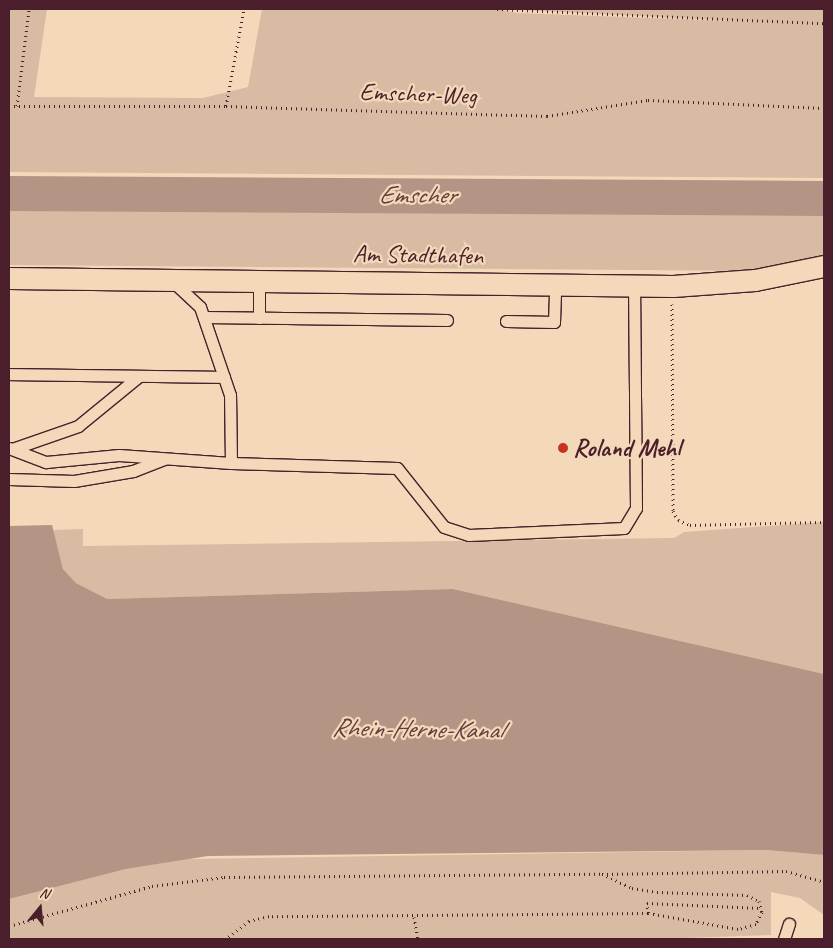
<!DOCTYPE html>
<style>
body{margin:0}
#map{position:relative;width:833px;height:948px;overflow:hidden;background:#f3d9ba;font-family:Caveat,sans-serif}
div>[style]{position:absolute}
.green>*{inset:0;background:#d7bba2}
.water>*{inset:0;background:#b49485}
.river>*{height:35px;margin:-17.5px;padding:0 17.5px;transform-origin:17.5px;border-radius:17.5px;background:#b49485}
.path>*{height:3px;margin-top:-1.5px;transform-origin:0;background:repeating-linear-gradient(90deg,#4a1f2b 0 1px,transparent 0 5px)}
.roads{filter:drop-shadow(1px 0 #4a1f2b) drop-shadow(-1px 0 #4a1f2b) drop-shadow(0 1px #4a1f2b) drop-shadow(0 -1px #4a1f2b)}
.lane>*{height:11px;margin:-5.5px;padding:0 5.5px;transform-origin:5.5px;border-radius:5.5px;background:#f3d9ba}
.street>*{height:21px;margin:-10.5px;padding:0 10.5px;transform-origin:10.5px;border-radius:10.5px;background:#f3d9ba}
.dots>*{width:14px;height:14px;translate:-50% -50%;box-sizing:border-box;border:2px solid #f3d9ba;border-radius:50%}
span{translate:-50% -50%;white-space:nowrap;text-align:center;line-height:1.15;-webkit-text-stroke:4.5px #f3d9ba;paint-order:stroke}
.street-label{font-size:25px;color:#4a1f2b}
.poi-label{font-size:25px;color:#4a1f2b;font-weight:700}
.left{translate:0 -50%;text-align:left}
.water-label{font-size:26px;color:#643c42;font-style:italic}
.frame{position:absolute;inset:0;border:10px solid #4a1f2b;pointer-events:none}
.north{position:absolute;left:15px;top:883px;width:50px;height:50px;-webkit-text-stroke:4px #f3d9ba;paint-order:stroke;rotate:17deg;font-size:14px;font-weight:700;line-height:20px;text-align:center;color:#4a1f2b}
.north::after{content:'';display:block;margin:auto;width:18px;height:22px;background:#4a1f2b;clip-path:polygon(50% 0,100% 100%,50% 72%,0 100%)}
</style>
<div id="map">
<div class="green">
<i style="clip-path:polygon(9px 9px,47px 9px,34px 97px,203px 98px,248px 87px,262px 9px,495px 9px,518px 13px,757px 22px,503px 9px,824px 9px,824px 178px,9px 172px)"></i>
<i style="clip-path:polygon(9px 207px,824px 210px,824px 260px,764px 271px,9px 265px)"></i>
<i style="clip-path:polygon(824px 522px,824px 674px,453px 589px,107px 599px,76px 583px,63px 569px,53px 530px,83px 529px,83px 546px,674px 538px,684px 532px)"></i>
<i style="clip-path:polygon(766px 850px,824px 855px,824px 915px,800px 898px,771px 892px,771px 935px,657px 939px,9px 939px,9px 899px,126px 869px,188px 859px)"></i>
</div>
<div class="water">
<i style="clip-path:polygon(52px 525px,63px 569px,76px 583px,107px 599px,453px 589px,824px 674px,824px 855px,766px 850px,208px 856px,126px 869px,9px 899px,9px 526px)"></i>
</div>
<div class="river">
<i style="left:9px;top:193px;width:815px;rotate:0.35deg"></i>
</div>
<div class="path">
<i style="left:497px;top:9px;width:327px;rotate:2.5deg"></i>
<i style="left:9px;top:106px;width:217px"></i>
<i style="left:226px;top:106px;width:321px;rotate:1.8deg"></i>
<i style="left:547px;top:116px;width:102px;rotate:-9deg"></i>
<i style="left:648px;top:100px;width:176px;rotate:2.6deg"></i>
<i style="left:17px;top:106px;width:98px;rotate:-82.9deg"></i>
<i style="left:226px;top:106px;width:99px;rotate:-79.5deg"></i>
<i style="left:672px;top:304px;width:207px;rotate:89.7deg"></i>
<i style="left:673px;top:511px;width:10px;rotate:61deg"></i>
<i style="left:678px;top:520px;width:13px;rotate:23deg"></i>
<i style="left:690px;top:525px;width:134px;rotate:-1.3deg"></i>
<i style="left:602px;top:874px;width:184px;rotate:-0.9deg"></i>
<i style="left:786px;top:871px;width:40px;rotate:16deg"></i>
<i style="left:648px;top:913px;width:10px;rotate:-96deg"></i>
<i style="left:647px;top:903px;width:114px;rotate:2.5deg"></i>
<i style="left:414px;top:917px;width:22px;rotate:80deg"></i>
<i style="left:9px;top:926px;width:148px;rotate:-15.6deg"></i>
<i style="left:152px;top:886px;width:73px;rotate:-7.1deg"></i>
<i style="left:224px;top:877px;width:378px;rotate:-0.5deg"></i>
<i style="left:602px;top:874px;width:33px;rotate:25deg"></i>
<i style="left:632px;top:888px;width:25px;rotate:9deg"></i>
<i style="left:657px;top:892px;width:90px;rotate:1.9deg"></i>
<i style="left:747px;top:895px;width:13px;rotate:27deg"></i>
<i style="left:759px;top:901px;width:11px;rotate:75deg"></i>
<i style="left:762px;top:912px;width:13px;rotate:117deg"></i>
<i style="left:756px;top:924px;width:19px;rotate:164deg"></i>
<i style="left:738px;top:929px;width:91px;rotate:-169.9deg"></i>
<i style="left:648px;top:913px;width:379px;rotate:179.5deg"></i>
<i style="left:269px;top:916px;width:21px;rotate:166deg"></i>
<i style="left:249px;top:921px;width:30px;rotate:143deg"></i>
</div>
<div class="roads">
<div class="lane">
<i style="left:259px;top:280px;width:38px;rotate:90deg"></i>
<i style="left:204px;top:317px;width:243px;rotate:0.7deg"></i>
<i style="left:506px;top:321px;width:48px;rotate:1.2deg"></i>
<i style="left:554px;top:322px;width:38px;rotate:-88deg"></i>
<i style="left:9px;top:374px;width:215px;rotate:0.8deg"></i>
<i style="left:9px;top:448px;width:40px;rotate:21deg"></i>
<i style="left:46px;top:462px;width:73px;rotate:-5.5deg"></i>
<i style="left:119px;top:455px;width:112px;rotate:4.1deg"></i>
<i style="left:231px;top:463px;width:68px;rotate:-90.8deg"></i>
<i style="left:230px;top:395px;width:93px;rotate:-108.8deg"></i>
<i style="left:200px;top:307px;width:38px;rotate:-137deg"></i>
<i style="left:15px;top:448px;width:67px;rotate:-19.2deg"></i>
<i style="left:78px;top:426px;width:79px;rotate:-39.3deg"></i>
<i style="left:231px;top:463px;width:166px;rotate:1.7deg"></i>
<i style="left:397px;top:468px;width:75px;rotate:51.5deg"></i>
<i style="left:444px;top:527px;width:26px;rotate:18deg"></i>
<i style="left:469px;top:535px;width:155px;rotate:-2.6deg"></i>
<i style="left:624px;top:528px;width:23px;rotate:-59deg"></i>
<i style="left:636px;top:508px;width:222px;rotate:-90.5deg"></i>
<i style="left:9px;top:479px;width:65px;rotate:1.8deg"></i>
<i style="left:74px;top:481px;width:60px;rotate:-9.6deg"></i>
<i style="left:133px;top:471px;width:33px;rotate:-21deg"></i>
<i style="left:784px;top:939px;width:16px;rotate:-72deg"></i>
</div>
<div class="street">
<i style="left:9px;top:278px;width:664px;rotate:0.69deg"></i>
<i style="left:673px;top:286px;width:82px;rotate:-4.2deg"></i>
<i style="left:755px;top:280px;width:70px;rotate:-11.5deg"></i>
</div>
</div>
<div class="dots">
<i style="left:563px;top:448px;background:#c8321e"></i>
</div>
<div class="street-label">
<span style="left:418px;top:94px;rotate:2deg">Emscher-Weg</span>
<span style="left:418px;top:255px;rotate:1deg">Am Stadthafen</span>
</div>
<div class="poi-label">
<span class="left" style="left:573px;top:448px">Roland Mehl</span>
</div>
<div class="water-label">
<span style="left:417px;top:195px">Emscher</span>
<span style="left:417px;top:729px;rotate:1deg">Rhein-Herne-Kanal</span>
</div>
<div class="frame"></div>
<div class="north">N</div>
</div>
